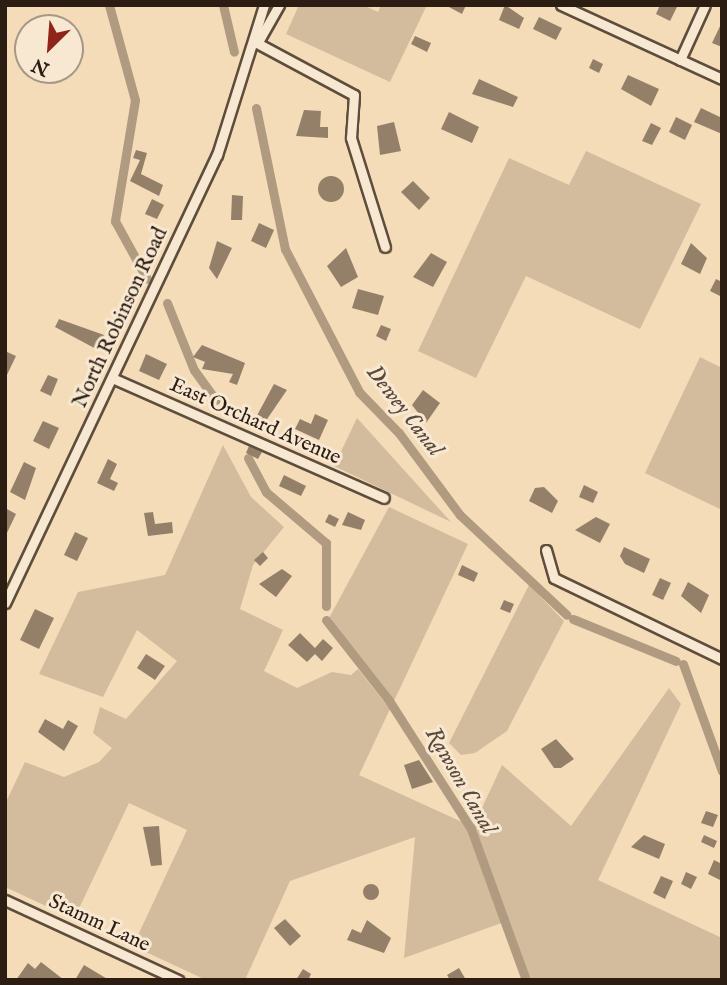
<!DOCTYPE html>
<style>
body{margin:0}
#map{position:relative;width:727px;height:985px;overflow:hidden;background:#f4dcb9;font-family:"IM FELL English",serif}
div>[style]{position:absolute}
.green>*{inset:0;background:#d2bc9d}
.canal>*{height:9px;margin:-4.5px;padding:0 4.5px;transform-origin:4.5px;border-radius:4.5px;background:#b09b81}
.building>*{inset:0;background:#948069}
.round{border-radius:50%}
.roads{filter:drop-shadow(2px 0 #5e4d3c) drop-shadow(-2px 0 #5e4d3c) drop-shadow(0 2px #5e4d3c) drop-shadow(0 -2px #5e4d3c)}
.minor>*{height:9px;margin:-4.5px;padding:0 4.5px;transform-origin:4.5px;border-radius:4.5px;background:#f8e8d2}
span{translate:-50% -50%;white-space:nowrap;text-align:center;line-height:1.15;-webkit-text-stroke:6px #f8e8d2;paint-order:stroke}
.street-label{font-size:21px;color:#2c1d13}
.water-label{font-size:23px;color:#5a493a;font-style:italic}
.frame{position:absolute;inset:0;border:7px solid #2c1d13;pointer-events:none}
.north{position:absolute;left:14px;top:14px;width:70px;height:70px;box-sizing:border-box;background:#f8e8d2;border:2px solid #a69786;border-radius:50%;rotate:205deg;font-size:19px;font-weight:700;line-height:28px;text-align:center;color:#2c1d13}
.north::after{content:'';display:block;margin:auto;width:24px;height:32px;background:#8f2418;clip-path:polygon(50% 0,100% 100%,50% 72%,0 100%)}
</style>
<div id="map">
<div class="green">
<i style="clip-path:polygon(299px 5px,363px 5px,378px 12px,381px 5px,427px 5px,390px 82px,286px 34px)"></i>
<i style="clip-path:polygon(586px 151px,701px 204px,640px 329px,526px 276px,476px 378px,418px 351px,509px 158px,569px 185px)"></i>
<i style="clip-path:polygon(700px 357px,722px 368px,722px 510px,645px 473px)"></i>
<i style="clip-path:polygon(357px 418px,451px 522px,334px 466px)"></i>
<i style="clip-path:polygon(223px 445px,251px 497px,284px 527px,253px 565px,240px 609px,283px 630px,264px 671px,297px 688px,332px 672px,351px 675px,358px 669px,390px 709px,359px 775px,473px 827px,502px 765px,571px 826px,669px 688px,681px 704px,598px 880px,722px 938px,722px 980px,530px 980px,507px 921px,404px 958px,415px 837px,290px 881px,245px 980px,206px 980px,133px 946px,187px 830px,129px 803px,74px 919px,5px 887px,5px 804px,25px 762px,64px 777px,99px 762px,112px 748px,93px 733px,100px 707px,126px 719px,177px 661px,137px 630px,103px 697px,39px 674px,78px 592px,165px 575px)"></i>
<i style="clip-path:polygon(389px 507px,468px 544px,393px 703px,328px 620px)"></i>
<i style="clip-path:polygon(529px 585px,564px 621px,507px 731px,475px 753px,461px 755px,449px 743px)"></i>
</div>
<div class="canal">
<i style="left:109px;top:5px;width:98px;rotate:74.7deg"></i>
<i style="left:135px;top:100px;width:123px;rotate:99.4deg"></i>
<i style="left:115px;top:221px;width:66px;rotate:61.1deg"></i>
<i style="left:223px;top:5px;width:48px;rotate:76.8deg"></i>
<i style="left:256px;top:108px;width:144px;rotate:78.4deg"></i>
<i style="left:285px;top:249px;width:161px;rotate:62.6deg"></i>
<i style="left:359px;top:392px;width:57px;rotate:45.7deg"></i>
<i style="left:399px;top:433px;width:102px;rotate:53.4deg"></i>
<i style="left:460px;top:515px;width:146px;rotate:43.1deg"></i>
<i style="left:167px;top:303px;width:72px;rotate:68.1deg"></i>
<i style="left:194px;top:370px;width:37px;rotate:54deg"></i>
<i style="left:248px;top:458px;width:38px;rotate:62deg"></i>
<i style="left:266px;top:492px;width:79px;rotate:40.4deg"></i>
<i style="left:326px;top:543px;width:63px;rotate:90deg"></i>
<i style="left:573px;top:619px;width:111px;rotate:22.2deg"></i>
<i style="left:326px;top:620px;width:100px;rotate:51.9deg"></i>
<i style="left:388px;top:699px;width:154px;rotate:57.4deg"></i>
<i style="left:471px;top:829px;width:161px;rotate:70deg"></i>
<i style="left:683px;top:664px;width:114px;rotate:70deg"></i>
</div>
<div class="building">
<i style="clip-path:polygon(445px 5px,466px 5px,462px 14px)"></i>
<i style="clip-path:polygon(505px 5px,524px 18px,519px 29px,499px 20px)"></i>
<i style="clip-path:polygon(660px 5px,678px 5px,670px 21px,656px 14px)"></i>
<i style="clip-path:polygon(539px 17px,562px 28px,556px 40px,533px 29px)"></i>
<i style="clip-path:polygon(722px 22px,722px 47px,712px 43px)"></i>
<i style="clip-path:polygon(415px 36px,431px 43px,427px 52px,411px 44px)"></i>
<i style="clip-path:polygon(593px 59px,603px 64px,599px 73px,589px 68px)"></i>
<i style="clip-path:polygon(628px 75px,659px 89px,651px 106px,621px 89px)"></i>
<i style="clip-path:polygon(479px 79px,518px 97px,513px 107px,472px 94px)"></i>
<i style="clip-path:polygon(701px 108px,722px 118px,722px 134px,694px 122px)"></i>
<i style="clip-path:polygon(304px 110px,321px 111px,320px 127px,328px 127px,328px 138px,296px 136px)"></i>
<i style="clip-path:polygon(449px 112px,479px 127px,472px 143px,441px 129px)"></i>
<i style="clip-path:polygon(676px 117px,692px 125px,685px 140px,669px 132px)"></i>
<i style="clip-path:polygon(394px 122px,401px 151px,380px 155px,377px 126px)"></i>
<i style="clip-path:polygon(651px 123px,661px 128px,652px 145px,642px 141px)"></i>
<i style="clip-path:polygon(136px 150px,147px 153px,141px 174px,163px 185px,159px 196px,130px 181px,140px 160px,133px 158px)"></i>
<i class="round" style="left:318px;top:176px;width:26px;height:26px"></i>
<i style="clip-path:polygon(413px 181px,430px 198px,419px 210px,401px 192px)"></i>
<i style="clip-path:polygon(232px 195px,243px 196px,242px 220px,231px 220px)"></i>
<i style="clip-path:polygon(152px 199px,164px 205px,157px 219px,145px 214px)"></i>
<i style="clip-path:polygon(259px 223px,274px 230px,266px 248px,251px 241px)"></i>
<i style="clip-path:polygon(217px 241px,232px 248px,217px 279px,209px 268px)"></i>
<i style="clip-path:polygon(691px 243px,707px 258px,700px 274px,681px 264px)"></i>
<i style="clip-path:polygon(346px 248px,358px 277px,341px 287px,327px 266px)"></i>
<i style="clip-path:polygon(431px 253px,447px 262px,433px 287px,413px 277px)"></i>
<i style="clip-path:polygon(716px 279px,722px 282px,722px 297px,710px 291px)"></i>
<i style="clip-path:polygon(358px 289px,384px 296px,378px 315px,352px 308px)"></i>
<i style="clip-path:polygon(59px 319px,104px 335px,98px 350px,55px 327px)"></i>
<i style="clip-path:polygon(381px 325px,391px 329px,386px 341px,376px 336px)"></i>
<i style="clip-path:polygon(202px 345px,245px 363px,237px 385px,229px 382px,233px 374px,202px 369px,205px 362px,193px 357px)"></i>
<i style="clip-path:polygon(5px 351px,16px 356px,5px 379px)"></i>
<i style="clip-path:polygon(146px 354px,167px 364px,159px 380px,139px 371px)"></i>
<i style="clip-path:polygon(48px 375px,58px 379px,51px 396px,40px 391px)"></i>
<i style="clip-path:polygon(274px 384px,287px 390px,263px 425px,254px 421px)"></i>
<i style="clip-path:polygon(423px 390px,440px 403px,426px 423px,412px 405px)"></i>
<i style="clip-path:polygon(315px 414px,328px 420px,319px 440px,295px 429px,300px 419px,311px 424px)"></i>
<i style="clip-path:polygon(43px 421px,59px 428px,49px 449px,33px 441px)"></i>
<i style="clip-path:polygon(249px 446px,262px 452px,258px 459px,246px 453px)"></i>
<i style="clip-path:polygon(108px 459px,117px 464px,110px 479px,118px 483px,114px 491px,97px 483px)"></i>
<i style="clip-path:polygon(24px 462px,36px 468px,25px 500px,10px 492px)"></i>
<i style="clip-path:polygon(284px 475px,306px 486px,301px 496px,279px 486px)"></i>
<i style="clip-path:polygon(584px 485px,598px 492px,593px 503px,579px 497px)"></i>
<i style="clip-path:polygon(544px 487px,558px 501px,552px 513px,529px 501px,535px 488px)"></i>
<i style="clip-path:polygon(5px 508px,16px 514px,5px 537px)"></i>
<i style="clip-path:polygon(153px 512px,155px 524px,172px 522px,173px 533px,148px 536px,144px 513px)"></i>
<i style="clip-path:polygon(348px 512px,365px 520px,361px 530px,342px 525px)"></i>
<i style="clip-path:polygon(329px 514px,339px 519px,335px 527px,325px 522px)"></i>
<i style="clip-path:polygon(596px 517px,610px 524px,600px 543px,575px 530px)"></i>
<i style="clip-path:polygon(75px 532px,88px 538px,77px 561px,64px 555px)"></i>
<i style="clip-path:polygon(624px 547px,650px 559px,644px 573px,625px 564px,620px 556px)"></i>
<i style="clip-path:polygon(263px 552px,268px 558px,260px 566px,254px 560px)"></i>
<i style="clip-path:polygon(462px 565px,478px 573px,474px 582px,458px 575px)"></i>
<i style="clip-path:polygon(282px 569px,292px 576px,276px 597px,259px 584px)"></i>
<i style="clip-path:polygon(660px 578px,671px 583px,663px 600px,652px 595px)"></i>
<i style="clip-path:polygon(688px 582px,709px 595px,701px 613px,681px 596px)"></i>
<i style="clip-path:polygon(504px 600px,514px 604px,510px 613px,500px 609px)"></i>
<i style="clip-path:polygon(35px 609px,54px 618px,39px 649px,20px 640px)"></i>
<i style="clip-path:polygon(300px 633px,315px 648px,323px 639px,333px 648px,322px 661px,315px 654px,307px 662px,288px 645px)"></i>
<i style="clip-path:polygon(146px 654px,165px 666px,155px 680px,137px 668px)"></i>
<i style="clip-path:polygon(45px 719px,63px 729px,68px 720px,78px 726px,64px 751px,38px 732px)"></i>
<i style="clip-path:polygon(556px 739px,574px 759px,561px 768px,554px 768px,541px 749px)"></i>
<i style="clip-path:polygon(419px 760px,433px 782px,412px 789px,404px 765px)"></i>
<i style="clip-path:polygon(706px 811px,718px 815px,713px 827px,701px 823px)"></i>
<i style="clip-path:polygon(159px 826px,162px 865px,151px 866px,143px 827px)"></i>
<i style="clip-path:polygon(644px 835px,665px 844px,659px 859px,631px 847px)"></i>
<i style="clip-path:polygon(704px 835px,717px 841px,714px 848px,701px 842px)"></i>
<i style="clip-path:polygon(714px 860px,722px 864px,722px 881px,708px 874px)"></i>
<i style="clip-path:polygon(686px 872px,697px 877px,691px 889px,681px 884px)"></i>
<i style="clip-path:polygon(661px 876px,673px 881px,665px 899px,653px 893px)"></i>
<i class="round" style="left:363px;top:884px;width:16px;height:16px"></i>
<i style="clip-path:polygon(285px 919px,301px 936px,290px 946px,274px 928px)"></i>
<i style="clip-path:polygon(367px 920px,391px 938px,384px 953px,347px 940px,352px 929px,361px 933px)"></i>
<i style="clip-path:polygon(41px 962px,64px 980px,16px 980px,28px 963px,35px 969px)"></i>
<i style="clip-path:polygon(84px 965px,109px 980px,75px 980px)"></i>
<i style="clip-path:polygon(459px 968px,466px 980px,450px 980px,447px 975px)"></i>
<i style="clip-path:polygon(303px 969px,311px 974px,308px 980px,296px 980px)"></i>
</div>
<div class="roads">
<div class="minor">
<i style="left:561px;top:5px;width:177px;rotate:24.7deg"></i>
<i style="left:258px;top:42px;width:43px;rotate:-60.4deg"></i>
<i style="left:257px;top:43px;width:110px;rotate:28.2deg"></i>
<i style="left:354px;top:95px;width:43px;rotate:94deg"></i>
<i style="left:351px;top:138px;width:114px;rotate:72.7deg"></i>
<i style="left:680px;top:60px;width:60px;rotate:-65.6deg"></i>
<i style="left:112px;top:378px;width:297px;rotate:23.8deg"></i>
<i style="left:546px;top:550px;width:29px;rotate:74deg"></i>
<i style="left:554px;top:578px;width:187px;rotate:25.7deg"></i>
<i style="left:5px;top:603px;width:496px;rotate:-64.7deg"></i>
<i style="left:217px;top:155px;width:157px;rotate:-72.6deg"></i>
<i style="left:5px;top:900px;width:191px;rotate:24.8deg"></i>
</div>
</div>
<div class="street-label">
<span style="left:121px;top:318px;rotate:-65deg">North Robinson Road</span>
<span style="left:255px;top:422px;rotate:24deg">East Orchard Avenue</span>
<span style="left:99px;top:924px;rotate:25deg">Stamm Lane</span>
</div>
<div class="water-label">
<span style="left:404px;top:411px;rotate:52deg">Dewey Canal</span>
<span style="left:460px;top:781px;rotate:60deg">Rawson Canal</span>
</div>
<div class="frame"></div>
<div class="north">N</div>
</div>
